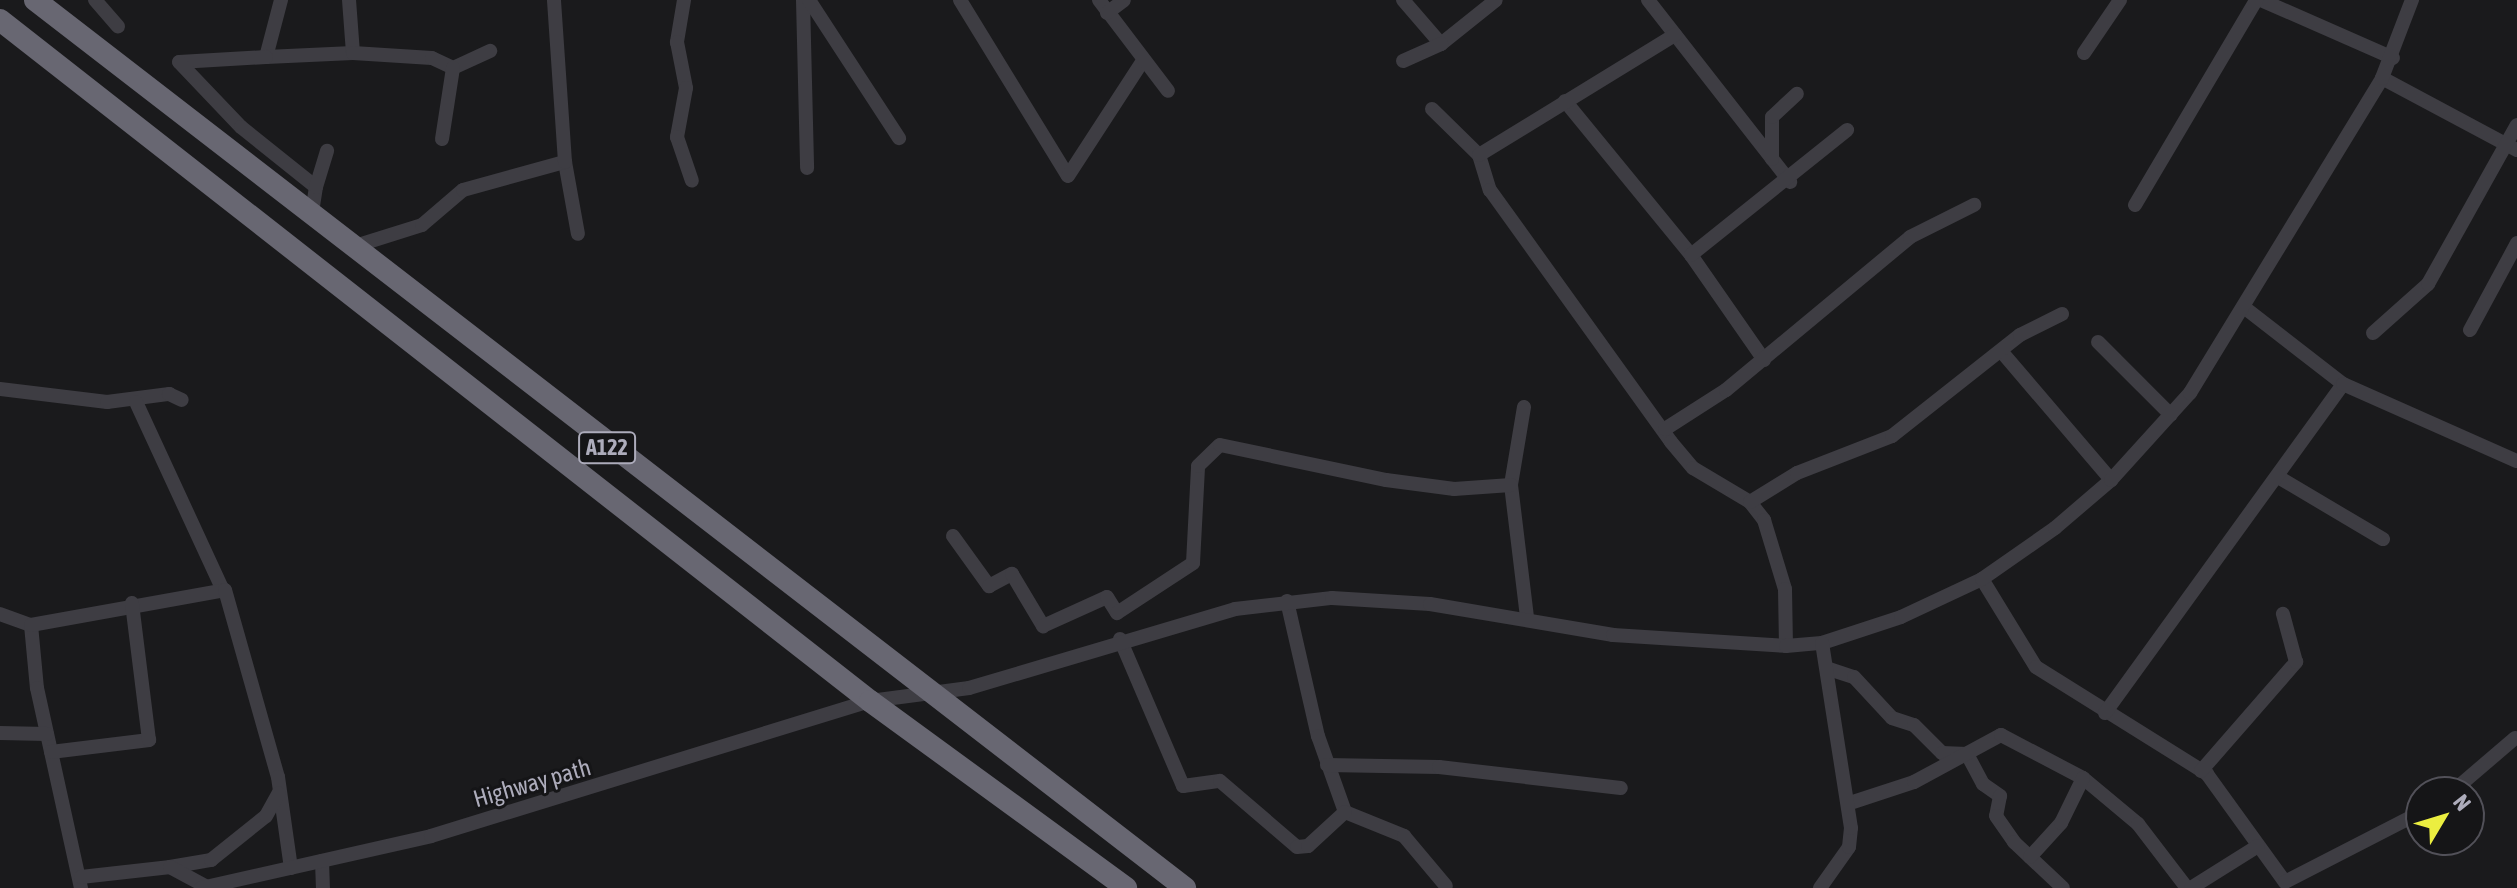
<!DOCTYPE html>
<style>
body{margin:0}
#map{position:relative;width:2517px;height:888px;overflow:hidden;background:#1a1a1c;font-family:"Asap Condensed",sans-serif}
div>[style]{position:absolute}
.minor>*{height:14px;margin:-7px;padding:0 7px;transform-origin:7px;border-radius:7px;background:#3e3d43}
.highway>*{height:22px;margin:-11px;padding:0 11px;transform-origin:11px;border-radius:11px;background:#686772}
span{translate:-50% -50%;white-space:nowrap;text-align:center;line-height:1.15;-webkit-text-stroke:6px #151517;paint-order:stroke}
.shield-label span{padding:2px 6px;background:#151517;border:2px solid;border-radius:6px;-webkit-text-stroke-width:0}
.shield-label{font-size:22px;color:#adacbb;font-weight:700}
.street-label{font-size:24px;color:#adacbb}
.north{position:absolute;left:2405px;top:776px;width:80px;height:80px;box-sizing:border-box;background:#151517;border:2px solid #525159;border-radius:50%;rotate:52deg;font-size:22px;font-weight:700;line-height:32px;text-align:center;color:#adacbb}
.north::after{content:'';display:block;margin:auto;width:28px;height:36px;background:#ebee40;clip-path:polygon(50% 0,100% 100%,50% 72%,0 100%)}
</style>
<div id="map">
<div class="minor">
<i style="left:95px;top:0;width:35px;rotate:49deg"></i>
<i style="left:281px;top:0;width:59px;rotate:104.7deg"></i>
<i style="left:266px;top:57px;width:87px;rotate:-2.6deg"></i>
<i style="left:353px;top:53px;width:53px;rotate:-94.3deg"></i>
<i style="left:684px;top:0;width:43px;rotate:99.5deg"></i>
<i style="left:677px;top:42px;width:47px;rotate:78.9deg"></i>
<i style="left:686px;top:88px;width:50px;rotate:100.4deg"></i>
<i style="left:677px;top:137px;width:46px;rotate:71.2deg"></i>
<i style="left:803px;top:0;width:168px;rotate:88.6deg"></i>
<i style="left:809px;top:0;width:165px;rotate:56.9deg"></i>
<i style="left:960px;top:0;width:206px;rotate:58.5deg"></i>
<i style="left:1068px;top:176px;width:136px;rotate:-57deg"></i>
<i style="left:1099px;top:0;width:114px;rotate:52.8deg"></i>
<i style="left:1403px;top:0;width:58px;rotate:49.2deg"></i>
<i style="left:1441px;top:44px;width:70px;rotate:-38.7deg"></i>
<i style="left:1648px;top:0;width:231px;rotate:52deg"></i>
<i style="left:2261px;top:0;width:144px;rotate:23.7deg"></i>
<i style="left:1107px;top:13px;width:21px;rotate:-37deg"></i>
<i style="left:353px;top:53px;width:79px;rotate:3.6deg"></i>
<i style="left:432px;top:58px;width:23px;rotate:25deg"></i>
<i style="left:453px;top:68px;width:41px;rotate:-24.7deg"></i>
<i style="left:2084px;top:53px;width:64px;rotate:-55.8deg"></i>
<i style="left:266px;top:57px;width:87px;rotate:176.7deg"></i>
<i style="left:179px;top:62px;width:90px;rotate:46.4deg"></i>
<i style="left:241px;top:127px;width:96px;rotate:38.7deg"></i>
<i style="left:316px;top:187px;width:30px;rotate:99deg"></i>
<i style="left:1403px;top:61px;width:42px;rotate:-24.1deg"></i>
<i style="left:2382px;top:78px;width:153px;rotate:28.1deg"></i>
<i style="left:1565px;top:101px;width:199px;rotate:50.7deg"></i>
<i style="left:1691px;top:255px;width:128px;rotate:55.2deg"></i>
<i style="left:1432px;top:109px;width:66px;rotate:44.4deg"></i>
<i style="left:1479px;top:155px;width:37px;rotate:73deg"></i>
<i style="left:1490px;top:190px;width:310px;rotate:54.3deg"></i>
<i style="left:1671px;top:442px;width:34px;rotate:50deg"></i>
<i style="left:1693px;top:468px;width:66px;rotate:30.8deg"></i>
<i style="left:1750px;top:502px;width:23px;rotate:52deg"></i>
<i style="left:1764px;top:520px;width:72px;rotate:73.1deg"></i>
<i style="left:1785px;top:589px;width:57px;rotate:89deg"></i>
<i style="left:442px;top:139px;width:72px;rotate:-81.2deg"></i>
<i style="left:1479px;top:155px;width:230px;rotate:-31.5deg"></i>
<i style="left:1772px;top:159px;width:42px;rotate:-90deg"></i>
<i style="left:1772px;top:117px;width:34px;rotate:-43deg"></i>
<i style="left:565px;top:162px;width:73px;rotate:79.8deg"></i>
<i style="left:316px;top:187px;width:38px;rotate:-73deg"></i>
<i style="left:2135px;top:205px;width:238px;rotate:-59.4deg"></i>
<i style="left:352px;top:247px;width:73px;rotate:-17.4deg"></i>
<i style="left:422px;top:225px;width:54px;rotate:-40.5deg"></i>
<i style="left:463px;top:190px;width:106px;rotate:-15.4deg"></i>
<i style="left:565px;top:162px;width:162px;rotate:-93.9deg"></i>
<i style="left:1691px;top:255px;width:200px;rotate:-38.7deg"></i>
<i style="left:2245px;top:308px;width:124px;rotate:37.8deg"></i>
<i style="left:2470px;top:330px;width:99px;rotate:-61.6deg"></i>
<i style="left:2373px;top:333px;width:74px;rotate:-41.7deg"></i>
<i style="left:2428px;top:284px;width:182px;rotate:-60.8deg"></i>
<i style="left:2098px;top:342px;width:103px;rotate:45deg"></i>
<i style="left:2001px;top:351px;width:170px;rotate:49.5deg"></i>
<i style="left:0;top:389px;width:108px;rotate:6.9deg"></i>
<i style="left:107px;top:402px;width:63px;rotate:-7.4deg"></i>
<i style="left:169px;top:394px;width:14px;rotate:25deg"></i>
<i style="left:136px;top:402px;width:205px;rotate:65.2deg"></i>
<i style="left:1524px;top:407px;width:79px;rotate:99.5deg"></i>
<i style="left:1511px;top:485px;width:134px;rotate:83.1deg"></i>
<i style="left:1665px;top:429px;width:72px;rotate:-32.6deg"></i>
<i style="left:1726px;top:390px;width:239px;rotate:-39.7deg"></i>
<i style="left:1910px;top:237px;width:72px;rotate:-26.6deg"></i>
<i style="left:2278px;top:477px;width:122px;rotate:30.6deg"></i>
<i style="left:1750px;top:502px;width:55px;rotate:-31.7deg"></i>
<i style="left:1797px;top:473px;width:102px;rotate:-21.3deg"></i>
<i style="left:1892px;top:436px;width:163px;rotate:-38.3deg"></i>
<i style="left:2020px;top:335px;width:47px;rotate:-26.6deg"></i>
<i style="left:953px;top:536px;width:62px;rotate:54.2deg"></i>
<i style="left:989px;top:586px;width:26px;rotate:-28deg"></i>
<i style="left:1012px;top:574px;width:61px;rotate:59.2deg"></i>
<i style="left:1043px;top:626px;width:70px;rotate:-24.4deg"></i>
<i style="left:1107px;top:597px;width:19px;rotate:58deg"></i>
<i style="left:1117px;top:613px;width:91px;rotate:-33.3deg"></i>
<i style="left:1193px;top:563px;width:97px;rotate:-87deg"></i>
<i style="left:1198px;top:466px;width:30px;rotate:-44deg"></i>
<i style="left:1220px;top:445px;width:170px;rotate:11.9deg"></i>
<i style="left:1386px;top:480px;width:69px;rotate:7.5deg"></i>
<i style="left:1454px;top:489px;width:57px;rotate:-4deg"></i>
<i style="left:1982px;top:579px;width:103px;rotate:58.5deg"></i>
<i style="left:2036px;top:667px;width:202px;rotate:32deg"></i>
<i style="left:2207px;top:774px;width:133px;rotate:54.2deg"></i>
<i style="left:2285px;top:882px;width:153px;rotate:-27.2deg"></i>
<i style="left:1287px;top:601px;width:139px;rotate:77.1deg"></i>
<i style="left:1318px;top:736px;width:81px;rotate:70.4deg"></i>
<i style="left:1345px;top:812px;width:64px;rotate:22.1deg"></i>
<i style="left:1404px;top:836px;width:65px;rotate:50deg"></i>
<i style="left:0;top:614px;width:33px;rotate:20deg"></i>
<i style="left:31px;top:625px;width:63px;rotate:84.6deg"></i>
<i style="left:37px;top:688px;width:205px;rotate:77.6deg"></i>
<i style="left:31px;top:625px;width:197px;rotate:-10.2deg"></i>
<i style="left:225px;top:590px;width:194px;rotate:74.2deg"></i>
<i style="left:278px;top:777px;width:92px;rotate:81.9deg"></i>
<i style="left:1120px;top:639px;width:160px;rotate:66.8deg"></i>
<i style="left:1183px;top:786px;width:37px;rotate:-8deg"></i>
<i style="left:1220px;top:781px;width:101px;rotate:40.6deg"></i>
<i style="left:1297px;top:847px;width:11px;rotate:-5deg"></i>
<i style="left:1308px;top:846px;width:50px;rotate:-42.6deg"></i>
<i style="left:1829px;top:669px;width:26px;rotate:18deg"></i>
<i style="left:1854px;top:677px;width:56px;rotate:47.2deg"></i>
<i style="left:1892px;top:718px;width:23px;rotate:18deg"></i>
<i style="left:1914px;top:725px;width:40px;rotate:45deg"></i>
<i style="left:1942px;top:753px;width:25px;rotate:2deg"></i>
<i style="left:1967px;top:754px;width:34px;rotate:62deg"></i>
<i style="left:1983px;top:784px;width:21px;rotate:35deg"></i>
<i style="left:2000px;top:796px;width:20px;rotate:101deg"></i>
<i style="left:1996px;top:816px;width:32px;rotate:55deg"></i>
<i style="left:2014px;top:842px;width:67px;rotate:43.2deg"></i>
<i style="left:2105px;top:713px;width:406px;rotate:-54.1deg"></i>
<i style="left:2343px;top:384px;width:190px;rotate:23.9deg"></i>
<i style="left:0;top:733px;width:47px;rotate:1.2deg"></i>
<i style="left:51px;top:752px;width:99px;rotate:-7deg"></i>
<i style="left:149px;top:740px;width:138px;rotate:-97.1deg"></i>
<i style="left:1327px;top:765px;width:112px;rotate:1deg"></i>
<i style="left:1439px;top:767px;width:183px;rotate:6.6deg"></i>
<i style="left:2201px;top:771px;width:145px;rotate:-48.9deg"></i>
<i style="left:2296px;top:662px;width:50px;rotate:-105.2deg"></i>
<i style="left:2452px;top:792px;width:83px;rotate:-40.6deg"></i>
<i style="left:1850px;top:803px;width:67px;rotate:-18.2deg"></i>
<i style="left:1914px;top:782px;width:99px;rotate:-28.4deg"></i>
<i style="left:2001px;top:735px;width:93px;rotate:27.7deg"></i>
<i style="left:2083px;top:778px;width:72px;rotate:39.9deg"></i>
<i style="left:2138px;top:824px;width:81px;rotate:52.6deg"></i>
<i style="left:2030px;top:857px;width:46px;rotate:-47.6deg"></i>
<i style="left:2061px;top:823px;width:50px;rotate:-63.9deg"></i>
<i style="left:322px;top:861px;width:27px;rotate:88deg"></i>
<i style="left:170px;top:867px;width:42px;rotate:-9.7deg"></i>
<i style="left:211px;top:860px;width:70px;rotate:-38.7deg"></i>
<i style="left:266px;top:816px;width:26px;rotate:-61deg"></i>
<i style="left:81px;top:877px;width:90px;rotate:-6.4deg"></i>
<i style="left:170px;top:867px;width:42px;rotate:28.4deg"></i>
<i style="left:201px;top:888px;width:236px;rotate:-12.7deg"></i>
<i style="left:431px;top:836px;width:459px;rotate:-17.1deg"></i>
<i style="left:870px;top:701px;width:100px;rotate:-7.5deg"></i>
<i style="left:969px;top:688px;width:277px;rotate:-16.5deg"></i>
<i style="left:1235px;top:609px;width:98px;rotate:-6.5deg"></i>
<i style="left:1332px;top:598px;width:98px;rotate:3.5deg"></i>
<i style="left:1430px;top:604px;width:186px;rotate:9.6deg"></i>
<i style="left:1613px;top:635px;width:173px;rotate:3.6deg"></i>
<i style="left:1786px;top:646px;width:36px;rotate:-5deg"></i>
<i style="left:1822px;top:643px;width:83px;rotate:-18.2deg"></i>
<i style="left:1901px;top:617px;width:89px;rotate:-25.1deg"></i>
<i style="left:1982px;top:579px;width:89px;rotate:-34.9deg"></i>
<i style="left:2055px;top:528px;width:74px;rotate:-40.6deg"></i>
<i style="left:2111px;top:480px;width:118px;rotate:-47.8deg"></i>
<i style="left:2190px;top:393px;width:369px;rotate:-58.6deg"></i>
<i style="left:2382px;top:78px;width:84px;rotate:-69deg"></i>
<i style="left:1820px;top:888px;width:50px;rotate:-54.7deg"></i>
<i style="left:1849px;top:847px;width:19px;rotate:-84deg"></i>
<i style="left:1851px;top:828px;width:187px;rotate:-98.9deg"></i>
<i style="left:2191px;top:888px;width:79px;rotate:-32.1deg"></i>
</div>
<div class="highway">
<i style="left:35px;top:0;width:1453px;rotate:37.67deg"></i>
<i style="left:0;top:20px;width:1105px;rotate:38.05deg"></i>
<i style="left:870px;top:701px;width:317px;rotate:36.1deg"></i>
</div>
<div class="shield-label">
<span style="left:607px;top:448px">A122</span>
</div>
<div class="street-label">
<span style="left:532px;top:783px;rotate:-16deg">Highway path</span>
</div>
<div class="north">N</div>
</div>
